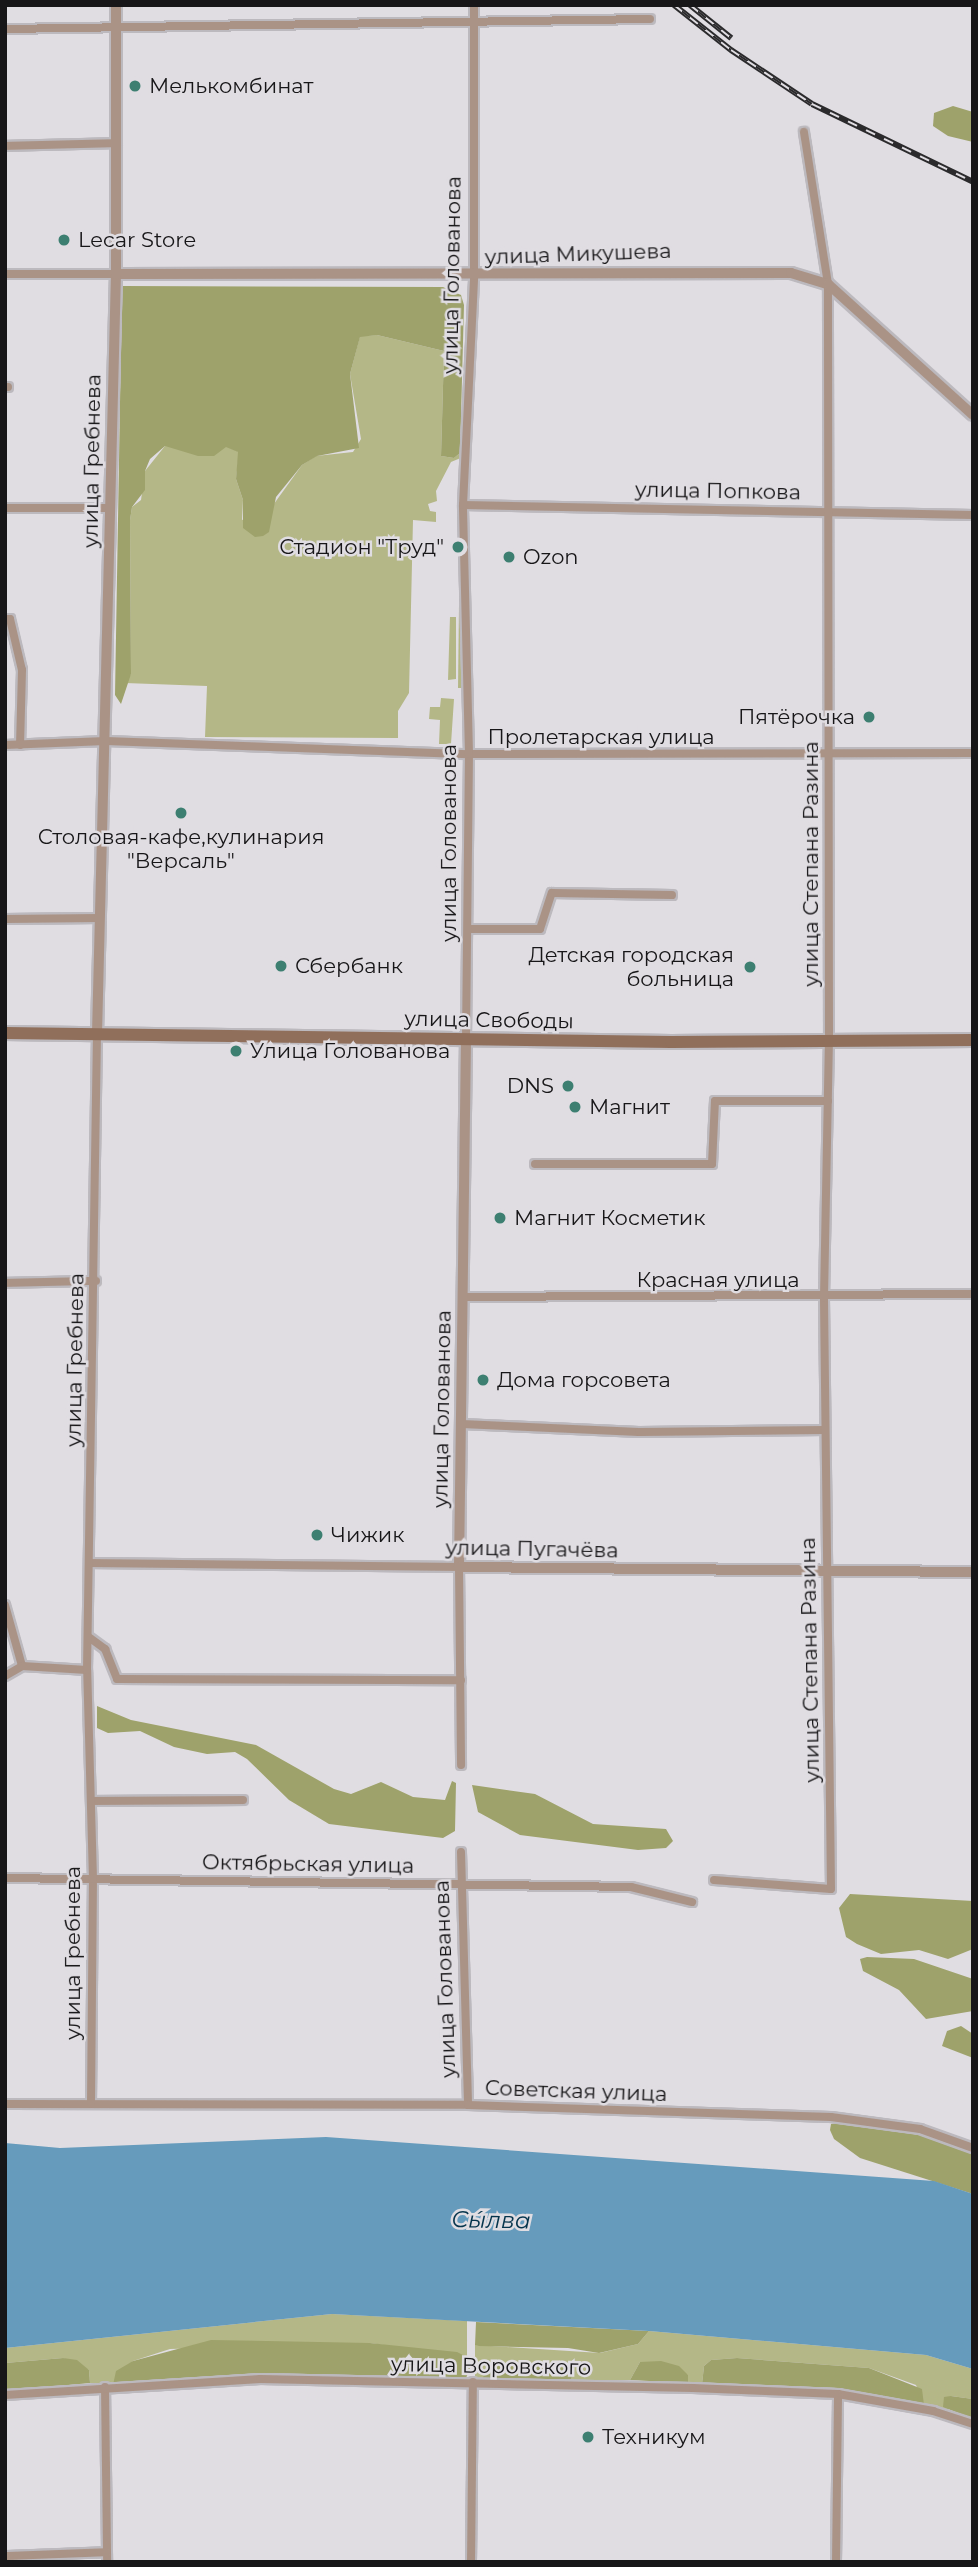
<!DOCTYPE html>
<meta charset="utf-8">
<style>
body{margin:0}
#map{position:relative;width:978px;height:2567px;overflow:hidden;background:#e0dde2;font-family:Montserrat,sans-serif}
div>[style]{position:absolute}
.green>*{inset:0;background:#b4b787}
.forest>*{inset:0;background:#9ea26b}
.water>*{inset:0;background:#669bbc}
.roads{filter:drop-shadow(2px 0 #bcb9be) drop-shadow(-2px 0 #bcb9be) drop-shadow(0 2px #bcb9be) drop-shadow(0 -2px #bcb9be)}
.minor>*{height:8px;margin:-4px;padding:0 4px;transform-origin:4px;border-radius:4px;background:#aa9386}
.tertiary>*{height:10px;margin:-5px;padding:0 5px;transform-origin:5px;border-radius:5px;background:#aa9386}
.secondary>*{height:12px;margin:-6px;padding:0 6px;transform-origin:6px;border-radius:6px;background:#906f5b}
.rail>*{height:6px;margin-top:-3px;transform-origin:0;background:repeating-linear-gradient(90deg,#e0dde2 0 10px,#2b2a2c 0 20px);box-sizing:border-box;border-block:2px solid #2b2a2c}
.dots>*{width:19px;height:19px;translate:-50% -50%;box-sizing:border-box;border:4px solid #e0dde2;border-radius:50%}
span{translate:-50% -50%;white-space:nowrap;text-align:center;line-height:1.15;-webkit-text-stroke:5px #e0dde2;paint-order:stroke}
.poi-label{font-size:21px;color:#171618}
.left{translate:0 -50%;text-align:left}
.right{translate:-100% -50%;text-align:right}
.street-label{font-size:21px;color:#171618}
.water-label{font-size:23px;color:#05344c;font-style:italic}
.frame{position:absolute;inset:0;border:7px solid #171618;pointer-events:none}
</style>
<div id="map">
<div class="green">
<i style="clip-path:polygon(377px 335px,444px 351px,441px 456px,454px 458px,460px 453px,463px 457px,451px 462px,436px 491px,437px 501px,428px 504px,430px 511px,436px 512px,436px 522px,413px 520px,409px 693px,398px 711px,398px 738px,205px 737px,207px 686px,125px 683px,131px 674px,130px 520px,132px 507px,141px 500px,145px 471px,165px 446px,226px 446px,239px 452px,236px 479px,243px 500px,242px 520px,271px 508px,302px 465px,316px 456px,353px 452px,361px 439px,350px 374px,360px 336px)"></i>
<i style="clip-path:polygon(459px 605px,465px 606px,466px 688px,458px 688px)"></i>
<i style="clip-path:polygon(450px 617px,456px 617px,456px 679px,448px 680px)"></i>
<i style="clip-path:polygon(441px 698px,454px 699px,451px 744px,439px 744px,440px 720px,429px 719px,430px 707px,440px 707px)"></i>
<i style="clip-path:polygon(332px 2314px,467px 2321px,467px 2357px,370px 2343px,170px 2349px,133px 2361px,113px 2385px,90px 2383px,89px 2370px,63px 2358px,5px 2363px,5px 2348px)"></i>
<i style="clip-path:polygon(649px 2331px,926px 2355px,973px 2369px,973px 2399px,951px 2396px,948px 2412px,924px 2405px,916px 2385px,869px 2368px,737px 2358px,711px 2360px,704px 2366px,702px 2384px,688px 2383px,688px 2375px,640px 2362px,630px 2380px,571px 2381px,573px 2371px,475px 2380px,475px 2345px,600px 2353px,638px 2344px)"></i>
</div>
<div class="forest">
<i style="clip-path:polygon(953px 106px,973px 112px,973px 142px,948px 136px,933px 126px,934px 113px)"></i>
<i style="clip-path:polygon(122px 286px,443px 287px,461px 295px,464px 305px,460px 453px,454px 458px,441px 456px,444px 351px,377px 335px,360px 337px,350px 374px,359px 448px,317px 456px,302px 465px,276px 497px,269px 532px,263px 536px,255px 537px,243px 528px,243px 500px,236px 479px,238px 452px,226px 447px,214px 456px,198px 456px,165px 446px,150px 459px,145px 471px,145px 490px,132px 507px,130px 520px,131px 674px,121px 704px,115px 695px)"></i>
<i style="clip-path:polygon(97px 1706px,131px 1720px,256px 1745px,334px 1789px,351px 1794px,381px 1782px,413px 1797px,445px 1800px,452px 1781px,456px 1783px,455px 1831px,443px 1838px,329px 1824px,289px 1800px,247px 1759px,235px 1752px,207px 1754px,174px 1747px,140px 1731px,108px 1733px,97px 1728px)"></i>
<i style="clip-path:polygon(472px 1785px,535px 1794px,593px 1824px,666px 1829px,673px 1841px,666px 1848px,638px 1850px,520px 1835px,478px 1812px)"></i>
<i style="clip-path:polygon(850px 1894px,973px 1901px,973px 1949px,948px 1959px,919px 1950px,881px 1954px,857px 1944px,846px 1937px,839px 1908px)"></i>
<i style="clip-path:polygon(867px 1957px,914px 1959px,973px 1979px,973px 2011px,926px 2019px,899px 1990px,863px 1971px,860px 1959px)"></i>
<i style="clip-path:polygon(961px 2026px,973px 2034px,973px 2058px,942px 2046px,947px 2031px)"></i>
<i style="clip-path:polygon(845px 2122px,931px 2137px,973px 2151px,973px 2194px,860px 2158px,834px 2139px,830px 2130px,831px 2124px)"></i>
<i style="clip-path:polygon(476px 2322px,649px 2331px,638px 2344px,599px 2353px,568px 2348px,479px 2346px,475px 2345px)"></i>
<i style="clip-path:polygon(211px 2340px,370px 2343px,457px 2352px,467px 2357px,470px 2369px,466px 2378px,339px 2377px,113px 2385px,116px 2371px,133px 2361px)"></i>
<i style="clip-path:polygon(63px 2358px,77px 2360px,89px 2370px,90px 2383px,5px 2391px,5px 2363px)"></i>
<i style="clip-path:polygon(737px 2358px,869px 2368px,922px 2389px,924px 2405px,836px 2388px,702px 2384px,704px 2366px,711px 2360px)"></i>
<i style="clip-path:polygon(661px 2361px,679px 2366px,688px 2375px,688px 2383px,630px 2380px,640px 2362px)"></i>
<i style="clip-path:polygon(541px 2362px,573px 2371px,571px 2381px,481px 2380px,490px 2367px)"></i>
<i style="clip-path:polygon(951px 2396px,973px 2399px,973px 2419px,943px 2407px,944px 2397px)"></i>
</div>
<div class="water">
<i style="clip-path:polygon(326px 2137px,934px 2181px,973px 2194px,973px 2369px,926px 2355px,649px 2331px,332px 2314px,5px 2348px,5px 2143px,60px 2148px)"></i>
</div>
<div class="roads">
<div class="minor">
<i style="left:5px;top:29px;width:645px;rotate:-0.89deg"></i>
<i style="left:5px;top:146px;width:112px;rotate:-1.5deg"></i>
<i style="left:5px;top:274px;width:111px"></i>
<i style="left:5px;top:387px;width:3px"></i>
<i style="left:463px;top:505px;width:510px;rotate:1.12deg"></i>
<i style="left:5px;top:508px;width:104px"></i>
<i style="left:5px;top:619px;width:5px"></i>
<i style="left:10px;top:619px;width:52px;rotate:76.8deg"></i>
<i style="left:22px;top:670px;width:75px;rotate:91.5deg"></i>
<i style="left:5px;top:745px;width:101px;rotate:-2.3deg"></i>
<i style="left:106px;top:741px;width:363px;rotate:2.1deg"></i>
<i style="left:469px;top:754px;width:504px;rotate:-0.11deg"></i>
<i style="left:5px;top:919px;width:95px;rotate:-0.6deg"></i>
<i style="left:469px;top:929px;width:71px"></i>
<i style="left:540px;top:929px;width:38px;rotate:-72deg"></i>
<i style="left:552px;top:893px;width:120px;rotate:1deg"></i>
<i style="left:466px;top:1039px;width:285px;rotate:-89.4deg"></i>
<i style="left:469px;top:754px;width:249px;rotate:-91.4deg"></i>
<i style="left:463px;top:505px;width:229px;rotate:-87.2deg"></i>
<i style="left:474px;top:276px;width:271px;rotate:-90deg"></i>
<i style="left:535px;top:1164px;width:177px"></i>
<i style="left:712px;top:1164px;width:63px;rotate:-87.3deg"></i>
<i style="left:715px;top:1101px;width:113px"></i>
<i style="left:5px;top:1283px;width:91px;rotate:-1.3deg"></i>
<i style="left:463px;top:1297px;width:510px;rotate:-0.34deg"></i>
<i style="left:462px;top:1424px;width:177px;rotate:2.6deg"></i>
<i style="left:639px;top:1432px;width:186px;rotate:-0.6deg"></i>
<i style="left:91px;top:1563px;width:368px;rotate:0.6deg"></i>
<i style="left:459px;top:1567px;width:198px;rotate:89.4deg"></i>
<i style="left:5px;top:1605px;width:63px;rotate:74.4deg"></i>
<i style="left:90px;top:1638px;width:19px;rotate:36deg"></i>
<i style="left:105px;top:1649px;width:32px;rotate:68deg"></i>
<i style="left:117px;top:1679px;width:344px;rotate:0.2deg"></i>
<i style="left:5px;top:1676px;width:20px;rotate:-30deg"></i>
<i style="left:22px;top:1666px;width:65px;rotate:3.5deg"></i>
<i style="left:91px;top:1801px;width:152px;rotate:-0.4deg"></i>
<i style="left:461px;top:1852px;width:253px;rotate:88.4deg"></i>
<i style="left:5px;top:1878px;width:626px;rotate:0.82deg"></i>
<i style="left:631px;top:1887px;width:63px;rotate:13.8deg"></i>
<i style="left:714px;top:1880px;width:117px;rotate:4.4deg"></i>
<i style="left:831px;top:1889px;width:591px;rotate:-90.68deg"></i>
<i style="left:824px;top:1298px;width:256px;rotate:-88.9deg"></i>
<i style="left:829px;top:1042px;width:758px;rotate:-90.08deg"></i>
<i style="left:828px;top:284px;width:154px;rotate:-99deg"></i>
<i style="left:5px;top:2104px;width:463px;rotate:0.1deg"></i>
<i style="left:468px;top:2105px;width:363px;rotate:1.9deg"></i>
<i style="left:831px;top:2117px;width:90px;rotate:7.7deg"></i>
<i style="left:920px;top:2129px;width:56px;rotate:19.7deg"></i>
<i style="left:91px;top:2104px;width:225px;rotate:-89.5deg"></i>
<i style="left:93px;top:1879px;width:209px;rotate:-91.6deg"></i>
<i style="left:87px;top:1670px;width:636px;rotate:-89.1deg"></i>
<i style="left:105px;top:2387px;width:175px;rotate:89.3deg"></i>
<i style="left:5px;top:2395px;width:256px;rotate:-3.6deg"></i>
<i style="left:260px;top:2379px;width:433px;rotate:1.2deg"></i>
<i style="left:693px;top:2388px;width:145px;rotate:2.4deg"></i>
<i style="left:838px;top:2394px;width:97px;rotate:10.1deg"></i>
<i style="left:933px;top:2411px;width:42px;rotate:18deg"></i>
<i style="left:5px;top:2556px;width:102px;rotate:-2.2deg"></i>
<i style="left:471px;top:2562px;width:180px;rotate:-89.4deg"></i>
<i style="left:836px;top:2562px;width:168px;rotate:-89.3deg"></i>
</div>
<div class="tertiary">
<i style="left:116px;top:274px;width:675px;rotate:-0.08deg"></i>
<i style="left:791px;top:273px;width:39px;rotate:17deg"></i>
<i style="left:828px;top:284px;width:195px;rotate:42.1deg"></i>
<i style="left:97px;top:1034px;width:760px;rotate:-88.57deg"></i>
<i style="left:116px;top:274px;width:269px;rotate:-90deg"></i>
<i style="left:466px;top:1039px;width:528px;rotate:90.76deg"></i>
<i style="left:459px;top:1567px;width:514px;rotate:0.56deg"></i>
</div>
<div class="secondary">
<i style="left:5px;top:1033px;width:666px;rotate:0.77deg"></i>
<i style="left:671px;top:1042px;width:302px;rotate:-0.4deg"></i>
</div>
</div>
<div class="rail">
<i style="left:674px;top:5px;width:73px;rotate:38.3deg"></i>
<i style="left:731px;top:50px;width:97px;rotate:33.7deg"></i>
<i style="left:812px;top:104px;width:179px;rotate:25.8deg"></i>
<i style="left:690px;top:5px;width:53px;rotate:38.8deg"></i>
</div>
<div class="dots">
<i style="left:135px;top:86px;background:#3d7f71"></i>
<i style="left:64px;top:240px;background:#3d7f71"></i>
<i style="left:458px;top:547px;background:#3d7f71"></i>
<i style="left:509px;top:557px;background:#3d7f71"></i>
<i style="left:869px;top:717px;background:#3d7f71"></i>
<i style="left:181px;top:813px;background:#3d7f71"></i>
<i style="left:281px;top:966px;background:#3d7f71"></i>
<i style="left:750px;top:967px;background:#3d7f71"></i>
<i style="left:236px;top:1051px;background:#3d7f71"></i>
<i style="left:568px;top:1086px;background:#3d7f71"></i>
<i style="left:575px;top:1107px;background:#3d7f71"></i>
<i style="left:500px;top:1218px;background:#3d7f71"></i>
<i style="left:483px;top:1380px;background:#3d7f71"></i>
<i style="left:317px;top:1535px;background:#3d7f71"></i>
<i style="left:588px;top:2437px;background:#3d7f71"></i>
</div>
<div class="poi-label">
<span class="left" style="left:149px;top:86px">Мелькомбинат</span>
<span class="left" style="left:78px;top:240px">Lecar Store</span>
<span class="right" style="left:444px;top:547px">Стадион "Труд"</span>
<span class="left" style="left:523px;top:557px">Ozon</span>
<span class="right" style="left:855px;top:717px">Пятёрочка</span>
<span style="left:181px;top:849px">Столовая-кафе,кулинария<br>"Версаль"</span>
<span class="right" style="left:734px;top:967px">Детская городская<br>больница</span>
<span class="left" style="left:295px;top:966px">Сбербанк</span>
<span class="left" style="left:250px;top:1051px">Улица Голованова</span>
<span class="right" style="left:554px;top:1086px">DNS</span>
<span class="left" style="left:589px;top:1107px">Магнит</span>
<span class="left" style="left:514px;top:1218px">Магнит Косметик</span>
<span class="left" style="left:497px;top:1380px">Дома горсовета</span>
<span class="left" style="left:331px;top:1535px">Чижик</span>
<span class="left" style="left:602px;top:2437px">Техникум</span>
</div>
<div class="street-label">
<span style="left:578px;top:254px;rotate:-2deg">улица Микушева</span>
<span style="left:452px;top:275px;rotate:-89deg">улица Голованова</span>
<span style="left:92px;top:461px;rotate:-89deg">улица Гребнева</span>
<span style="left:718px;top:491px;rotate:1deg">улица Попкова</span>
<span style="left:601px;top:737px">Пролетарская улица</span>
<span style="left:449px;top:843px;rotate:-90deg">улица Голованова</span>
<span style="left:811px;top:864px;rotate:-90deg">улица Степана Разина</span>
<span style="left:489px;top:1020px;rotate:1deg">улица Свободы</span>
<span style="left:718px;top:1280px">Красная улица</span>
<span style="left:75px;top:1360px;rotate:-89deg">улица Гребнева</span>
<span style="left:442px;top:1409px;rotate:-89deg">улица Голованова</span>
<span style="left:532px;top:1549px;rotate:1deg">улица Пугачёва</span>
<span style="left:810px;top:1660px;rotate:-91deg">улица Степана Разина</span>
<span style="left:308px;top:1864px;rotate:1deg">Октябрьская улица</span>
<span style="left:73px;top:1953px;rotate:-90deg">улица Гребнева</span>
<span style="left:445px;top:1979px;rotate:-92deg">улица Голованова</span>
<span style="left:576px;top:2091px;rotate:2deg">Советская улица</span>
<span style="left:491px;top:2366px;rotate:1deg">улица Воровского</span>
</div>
<div class="water-label">
<span style="left:491px;top:2220px;rotate:1deg">Сы́лва</span>
</div>
<div class="frame"></div>
</div>
